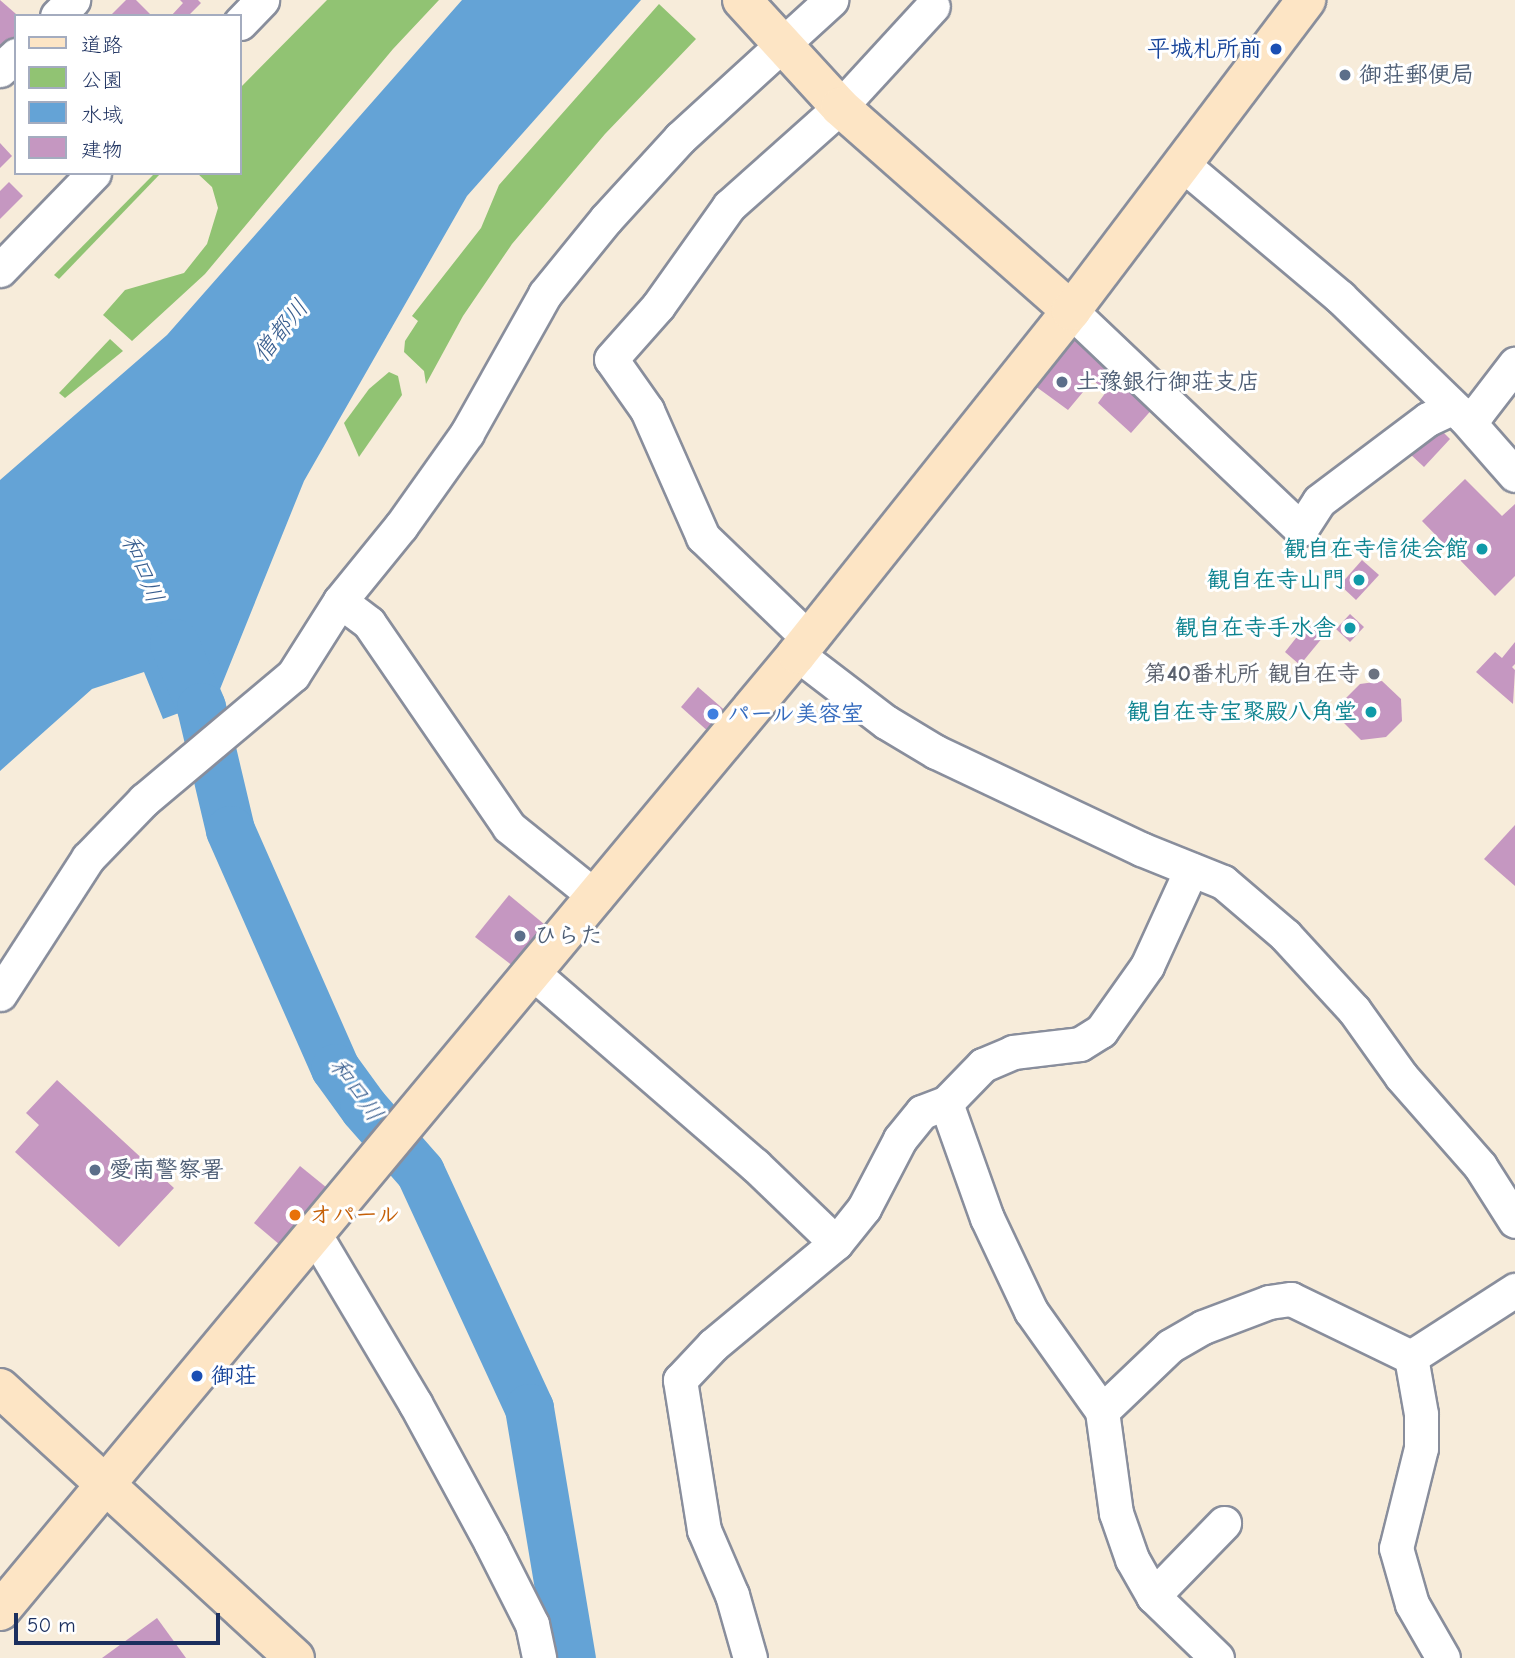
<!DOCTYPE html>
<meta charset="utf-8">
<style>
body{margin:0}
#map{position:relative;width:1515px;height:1658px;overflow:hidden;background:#f7ecda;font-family:"Comic Neue","Klee One",sans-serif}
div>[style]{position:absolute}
.green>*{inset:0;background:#91c373}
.water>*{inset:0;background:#64a3d6}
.river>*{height:49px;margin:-24.5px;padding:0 24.5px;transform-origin:24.5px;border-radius:24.5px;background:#64a3d6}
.building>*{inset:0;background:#c597c1}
.roads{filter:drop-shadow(2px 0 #898e9c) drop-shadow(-2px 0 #898e9c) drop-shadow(0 2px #898e9c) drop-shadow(0 -2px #898e9c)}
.street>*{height:33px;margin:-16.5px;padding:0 16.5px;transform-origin:16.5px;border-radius:16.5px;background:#fff}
.secondary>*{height:38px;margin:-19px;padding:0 19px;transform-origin:19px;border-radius:19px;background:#fde5c5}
.dots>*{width:19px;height:19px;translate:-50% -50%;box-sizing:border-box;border:4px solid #fff;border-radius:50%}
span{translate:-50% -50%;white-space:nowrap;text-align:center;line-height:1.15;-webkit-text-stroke:6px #fff;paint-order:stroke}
.transit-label{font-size:23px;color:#164399;font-weight:700}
.right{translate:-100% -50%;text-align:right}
.left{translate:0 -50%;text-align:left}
.service-label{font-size:23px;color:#4e5e75;font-weight:700}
.culture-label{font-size:23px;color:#0d838f;font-weight:700}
.worship-label{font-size:23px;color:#5b616d;font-weight:700}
.shop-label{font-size:23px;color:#366cbe;font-weight:700}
.food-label{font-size:23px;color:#c56008;font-weight:700}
.water-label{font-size:24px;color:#385d8e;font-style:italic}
.legend{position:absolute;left:14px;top:14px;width:228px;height:161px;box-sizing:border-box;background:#fff;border:2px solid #a4acbf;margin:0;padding:9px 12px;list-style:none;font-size:21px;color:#1b2f5e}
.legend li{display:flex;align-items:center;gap:14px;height:35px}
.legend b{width:35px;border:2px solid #a4acbf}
.scale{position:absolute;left:14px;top:1613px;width:206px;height:32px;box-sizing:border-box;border:4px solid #1b2f5e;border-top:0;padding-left:9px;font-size:21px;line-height:24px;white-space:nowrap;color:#1b2f5e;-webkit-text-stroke:5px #fff;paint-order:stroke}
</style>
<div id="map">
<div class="green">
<i style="clip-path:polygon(327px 0,439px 0,393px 49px,205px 274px,132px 341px,103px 315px,125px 290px,184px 273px,207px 244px,218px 208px,212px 187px,197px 173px,240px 173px,240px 88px)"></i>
<i style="clip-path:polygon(659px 4px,696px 39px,605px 134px,512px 244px,463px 316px,426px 384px,424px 371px,404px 352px,405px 341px,418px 321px,412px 316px,481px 228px,499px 185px)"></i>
<i style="clip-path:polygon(155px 173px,161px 173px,59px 279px,54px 275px)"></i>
<i style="clip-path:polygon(110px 339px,123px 351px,65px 398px,59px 393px)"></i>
<i style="clip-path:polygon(389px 372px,398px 376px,402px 395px,359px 457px,344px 423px,369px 389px)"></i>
</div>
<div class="water">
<i style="clip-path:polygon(462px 0,641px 0,467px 196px,304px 481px,216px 699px,163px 719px,144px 672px,92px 689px,0 771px,0 480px,167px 335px)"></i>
</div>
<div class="river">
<i style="left:174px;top:643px;width:69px;rotate:67.1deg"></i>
<i style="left:201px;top:707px;width:126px;rotate:76.7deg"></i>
<i style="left:230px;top:830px;width:260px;rotate:66.2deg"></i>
<i style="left:335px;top:1068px;width:49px;rotate:54.1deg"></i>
<i style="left:364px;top:1108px;width:85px;rotate:48.8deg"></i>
<i style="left:420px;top:1172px;width:260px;rotate:65.2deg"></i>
<i style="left:529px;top:1408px;width:254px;rotate:80.5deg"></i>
</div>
<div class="building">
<i style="clip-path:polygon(0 0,16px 14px,16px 38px,0 54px)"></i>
<i style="clip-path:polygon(126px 0,136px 0,152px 16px,110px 16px)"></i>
<i style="clip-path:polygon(180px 0,198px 0,201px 3px,188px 16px,171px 16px,183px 3px)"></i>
<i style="clip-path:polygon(0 143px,12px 156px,0 168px)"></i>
<i style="clip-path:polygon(9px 182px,23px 196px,0 219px,0 191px)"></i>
<i style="clip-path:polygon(1072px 331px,1155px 406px,1131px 433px,1098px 403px,1106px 392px,1093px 380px,1068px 410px,1031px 383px)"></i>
<i style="clip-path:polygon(1435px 424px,1450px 439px,1424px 467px,1409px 453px)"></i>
<i style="clip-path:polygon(1465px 479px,1502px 516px,1515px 504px,1515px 576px,1495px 596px,1422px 521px)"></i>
<i style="clip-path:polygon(1362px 560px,1379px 575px,1356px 600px,1340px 585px)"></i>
<i style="clip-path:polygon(1350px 614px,1364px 627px,1350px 642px,1336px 629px)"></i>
<i style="clip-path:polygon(1307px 624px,1323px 637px,1300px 665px,1285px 652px)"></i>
<i style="clip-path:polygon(1515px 642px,1515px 664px,1512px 667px,1515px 670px,1513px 704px,1476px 672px,1495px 652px,1502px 658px)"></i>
<i style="clip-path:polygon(1382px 681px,1401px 699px,1402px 721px,1386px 737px,1361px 740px,1342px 721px,1341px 703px,1360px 684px)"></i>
<i style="clip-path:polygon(698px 687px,729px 714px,711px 734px,681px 707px)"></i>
<i style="clip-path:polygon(1515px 825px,1515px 886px,1484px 859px)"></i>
<i style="clip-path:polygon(509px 895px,550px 929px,518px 970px,475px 937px)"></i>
<i style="clip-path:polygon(57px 1080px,174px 1188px,119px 1247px,15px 1152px,39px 1125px,26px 1113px)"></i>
<i style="clip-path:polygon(300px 1166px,332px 1192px,286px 1250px,254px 1223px)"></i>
<i style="clip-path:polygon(157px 1618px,186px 1658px,102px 1658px)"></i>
</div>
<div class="roads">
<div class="street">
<i style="left:57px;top:16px;width:23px;rotate:-45deg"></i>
<i style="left:240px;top:23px;width:32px;rotate:-46deg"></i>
<i style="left:0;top:70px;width:22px;rotate:-43deg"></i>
<i style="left:1181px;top:163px;width:208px;rotate:40.1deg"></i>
<i style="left:1340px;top:297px;width:173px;rotate:44.1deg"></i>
<i style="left:1464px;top:417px;width:77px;rotate:48.7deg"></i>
<i style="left:0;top:270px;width:135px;rotate:-45.9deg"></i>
<i style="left:1071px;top:311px;width:317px;rotate:43.5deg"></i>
<i style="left:1301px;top:529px;width:33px;rotate:-57deg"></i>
<i style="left:1319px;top:501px;width:136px;rotate:-37deg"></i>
<i style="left:1428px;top:419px;width:26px;rotate:-25deg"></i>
<i style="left:1464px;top:417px;width:15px;rotate:-20deg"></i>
<i style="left:1478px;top:412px;width:61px;rotate:-52.4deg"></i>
<i style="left:340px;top:601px;width:36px;rotate:37deg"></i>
<i style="left:369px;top:623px;width:247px;rotate:55.5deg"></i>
<i style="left:509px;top:827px;width:112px;rotate:38.8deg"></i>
<i style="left:808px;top:638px;width:146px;rotate:-136.1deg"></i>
<i style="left:703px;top:537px;width:139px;rotate:-113.8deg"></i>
<i style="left:647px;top:410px;width:62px;rotate:-125.2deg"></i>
<i style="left:611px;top:359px;width:71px;rotate:-48.4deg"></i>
<i style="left:658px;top:306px;width:123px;rotate:-54.6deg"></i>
<i style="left:729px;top:206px;width:149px;rotate:-41.7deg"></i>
<i style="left:840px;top:107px;width:137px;rotate:-47.4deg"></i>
<i style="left:797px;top:654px;width:112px;rotate:37.4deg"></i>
<i style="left:886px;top:722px;width:58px;rotate:31deg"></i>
<i style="left:936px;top:752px;width:227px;rotate:25.3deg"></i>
<i style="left:1141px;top:849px;width:88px;rotate:21.9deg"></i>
<i style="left:1223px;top:882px;width:82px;rotate:40.5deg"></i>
<i style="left:1285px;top:935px;width:102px;rotate:47.4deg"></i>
<i style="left:1354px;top:1010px;width:81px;rotate:54.5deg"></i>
<i style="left:1401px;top:1076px;width:120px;rotate:48.7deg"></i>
<i style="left:1480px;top:1166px;width:65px;rotate:57.5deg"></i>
<i style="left:532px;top:972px;width:295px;rotate:40.9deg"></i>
<i style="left:755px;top:1165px;width:112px;rotate:43.9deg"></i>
<i style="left:0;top:994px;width:162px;rotate:-57.1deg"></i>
<i style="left:88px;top:858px;width:81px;rotate:-46deg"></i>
<i style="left:144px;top:800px;width:194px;rotate:-40deg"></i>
<i style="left:293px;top:675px;width:88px;rotate:-57.6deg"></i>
<i style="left:340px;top:601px;width:97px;rotate:-50.9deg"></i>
<i style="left:401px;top:526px;width:114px;rotate:-54.6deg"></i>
<i style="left:467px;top:433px;width:159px;rotate:-60.7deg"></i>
<i style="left:545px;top:294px;width:97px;rotate:-50.9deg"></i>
<i style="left:606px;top:219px;width:110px;rotate:-47.6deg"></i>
<i style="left:680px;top:138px;width:205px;rotate:-42.4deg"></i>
<i style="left:946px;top:1103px;width:122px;rotate:70.4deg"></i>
<i style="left:987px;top:1218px;width:103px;rotate:64.7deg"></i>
<i style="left:1031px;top:1311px;width:123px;rotate:54.6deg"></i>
<i style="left:1102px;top:1411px;width:103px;rotate:82.2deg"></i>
<i style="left:1116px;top:1513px;width:49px;rotate:70.8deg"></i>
<i style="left:1132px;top:1559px;width:43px;rotate:60.4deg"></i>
<i style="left:314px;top:1233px;width:198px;rotate:59.3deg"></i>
<i style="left:415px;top:1403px;width:159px;rotate:61.5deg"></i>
<i style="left:491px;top:1543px;width:91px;rotate:63.2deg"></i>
<i style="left:532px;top:1624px;width:35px;rotate:78deg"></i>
<i style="left:1411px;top:1357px;width:58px;rotate:80deg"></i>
<i style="left:1421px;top:1414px;width:34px;rotate:90deg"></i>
<i style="left:1421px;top:1448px;width:103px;rotate:104deg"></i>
<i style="left:1396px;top:1548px;width:58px;rotate:74.1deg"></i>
<i style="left:1412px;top:1604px;width:62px;rotate:60.1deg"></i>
<i style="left:1411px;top:1357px;width:124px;rotate:-32.8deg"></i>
<i style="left:1102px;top:1411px;width:94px;rotate:-43.7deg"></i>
<i style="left:1170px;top:1346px;width:38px;rotate:-30deg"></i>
<i style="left:1203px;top:1327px;width:71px;rotate:-20.7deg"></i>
<i style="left:1269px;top:1302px;width:22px;rotate:-8deg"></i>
<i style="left:1291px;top:1299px;width:133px;rotate:25.8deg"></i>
<i style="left:750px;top:1658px;width:66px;rotate:-105.9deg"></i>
<i style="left:732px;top:1595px;width:71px;rotate:-113.3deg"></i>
<i style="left:704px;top:1530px;width:152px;rotate:-99.1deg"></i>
<i style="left:680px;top:1380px;width:48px;rotate:-46.7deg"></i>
<i style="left:713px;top:1345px;width:160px;rotate:-39.7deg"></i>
<i style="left:836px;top:1243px;width:45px;rotate:-51.3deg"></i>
<i style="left:864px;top:1208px;width:78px;rotate:-62.4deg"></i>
<i style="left:900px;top:1139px;width:35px;rotate:-51deg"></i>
<i style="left:922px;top:1112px;width:26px;rotate:-21deg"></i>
<i style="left:946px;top:1103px;width:53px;rotate:-45.8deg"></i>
<i style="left:983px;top:1065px;width:33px;rotate:-23deg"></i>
<i style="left:1013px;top:1052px;width:67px;rotate:-6.8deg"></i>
<i style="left:1080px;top:1044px;width:25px;rotate:-32deg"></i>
<i style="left:1101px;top:1031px;width:80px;rotate:-54.7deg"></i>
<i style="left:1147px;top:966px;width:106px;rotate:-65.4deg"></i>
<i style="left:1217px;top:1658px;width:89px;rotate:-135.9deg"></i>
<i style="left:1153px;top:1596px;width:102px;rotate:-45.8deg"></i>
</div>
<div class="secondary">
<i style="left:742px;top:0;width:145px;rotate:47.5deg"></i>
<i style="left:840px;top:107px;width:308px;rotate:41.4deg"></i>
<i style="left:0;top:1388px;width:400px;rotate:42.5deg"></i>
<i style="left:0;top:1611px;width:1245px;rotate:-50.21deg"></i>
<i style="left:797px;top:654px;width:439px;rotate:-51.4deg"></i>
<i style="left:1071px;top:311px;width:390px;rotate:-52.9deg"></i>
</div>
</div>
<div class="dots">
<i style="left:1276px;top:49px;background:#1a4fb4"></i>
<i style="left:1345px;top:75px;background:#5c6f8a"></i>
<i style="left:1062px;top:382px;background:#5c6f8a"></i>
<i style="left:1482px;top:549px;background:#0f9aa8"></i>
<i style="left:1359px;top:580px;background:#0f9aa8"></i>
<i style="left:1350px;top:628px;background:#0f9aa8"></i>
<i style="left:1374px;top:674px;background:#6b7280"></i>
<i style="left:1371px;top:712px;background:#0f9aa8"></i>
<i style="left:713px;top:714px;background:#3f7fe0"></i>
<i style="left:520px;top:936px;background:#5c6f8a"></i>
<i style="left:95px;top:1170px;background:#5c6f8a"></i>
<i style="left:295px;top:1215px;background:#e8710a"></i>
<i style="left:197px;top:1376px;background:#1a4fb4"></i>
</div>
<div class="transit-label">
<span class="right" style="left:1262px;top:49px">平城札所前</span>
<span class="left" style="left:211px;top:1376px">御荘</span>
</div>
<div class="service-label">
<span class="left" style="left:1359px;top:75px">御荘郵便局</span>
<span class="left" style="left:1076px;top:382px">土豫銀行御荘支店</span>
<span class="left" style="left:534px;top:936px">ひらた</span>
<span class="left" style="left:109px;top:1170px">愛南警察署</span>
</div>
<div class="culture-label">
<span class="right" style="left:1468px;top:549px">観自在寺信徒会館</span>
<span class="right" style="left:1345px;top:580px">観自在寺山門</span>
<span class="right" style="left:1336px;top:628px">観自在寺手水舎</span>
<span class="right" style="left:1357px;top:712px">観自在寺宝聚殿八角堂</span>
</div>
<div class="worship-label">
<span class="right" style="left:1360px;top:674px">第40番札所 観自在寺</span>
</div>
<div class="shop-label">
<span class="left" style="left:727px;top:714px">パール美容室</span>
</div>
<div class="food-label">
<span class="left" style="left:309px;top:1215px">オパール</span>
</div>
<div class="water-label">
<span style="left:281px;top:331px;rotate:-51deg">僧都川</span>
<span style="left:142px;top:569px;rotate:67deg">和口川</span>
<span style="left:356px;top:1090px;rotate:54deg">和口川</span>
</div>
<ul class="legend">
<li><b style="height:9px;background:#fde5c5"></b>道路</li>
<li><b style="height:19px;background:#91c373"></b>公園</li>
<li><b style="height:19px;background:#64a3d6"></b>水域</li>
<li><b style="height:19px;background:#c597c1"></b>建物</li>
</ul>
<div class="scale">50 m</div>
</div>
